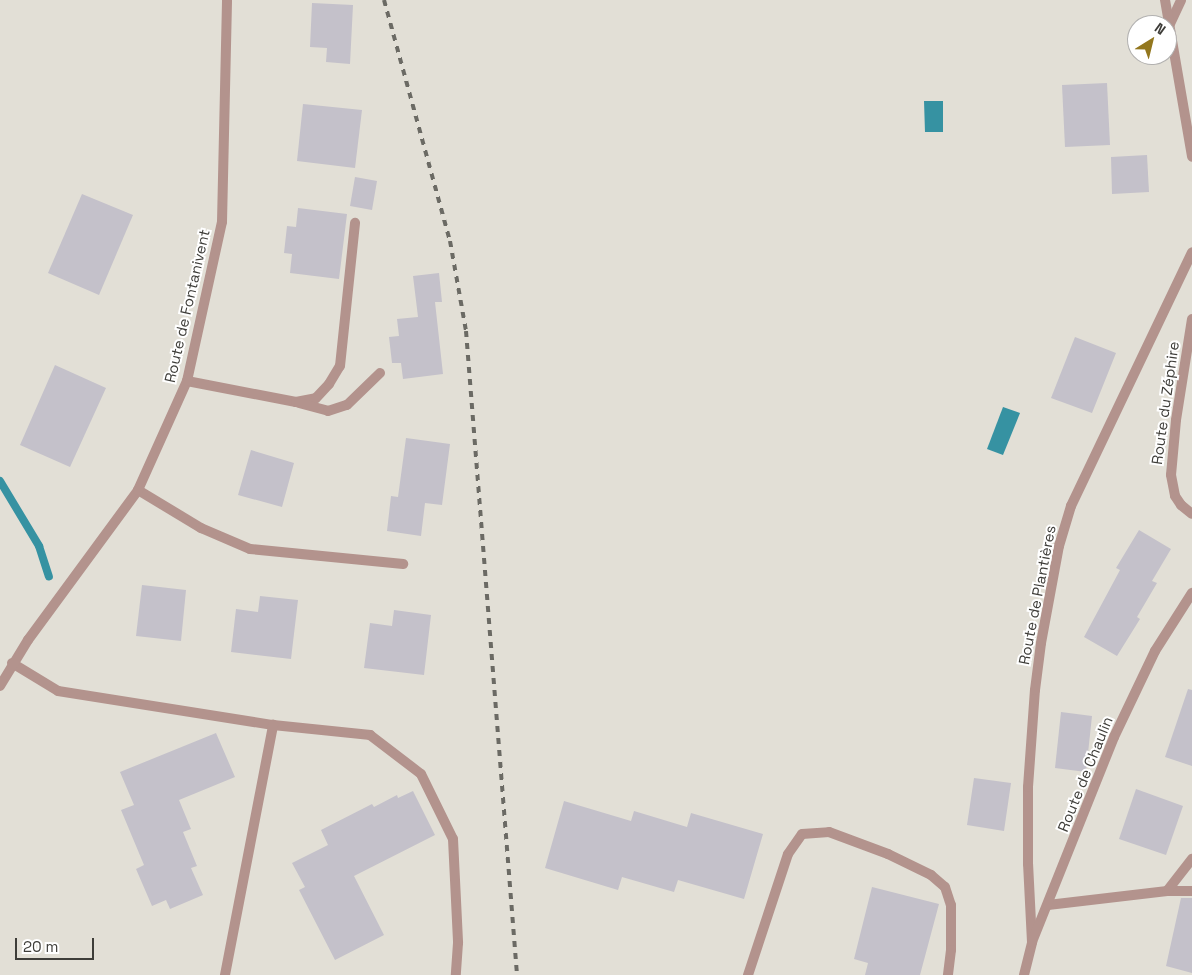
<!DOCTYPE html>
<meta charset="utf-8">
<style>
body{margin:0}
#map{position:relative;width:1192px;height:975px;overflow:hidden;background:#e2dfd6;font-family:"Space Grotesk",sans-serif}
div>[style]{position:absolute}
.water>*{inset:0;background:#3692a2}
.stream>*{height:8px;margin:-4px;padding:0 4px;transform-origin:4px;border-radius:4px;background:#3692a2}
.building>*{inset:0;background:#c4c1ca}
.service>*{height:10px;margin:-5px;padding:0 5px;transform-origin:5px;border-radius:5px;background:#b3938d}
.minor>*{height:10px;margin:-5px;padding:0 5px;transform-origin:5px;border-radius:5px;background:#b3938d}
.tertiary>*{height:10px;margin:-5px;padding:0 5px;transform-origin:5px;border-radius:5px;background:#b3938d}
.rail>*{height:4px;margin-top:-2px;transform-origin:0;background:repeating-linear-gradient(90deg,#6b6a64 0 6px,transparent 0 12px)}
span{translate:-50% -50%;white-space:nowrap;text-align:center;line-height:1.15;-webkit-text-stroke:4px #fff;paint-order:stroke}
.street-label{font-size:15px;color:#3e3d39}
.north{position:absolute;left:1127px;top:15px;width:50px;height:50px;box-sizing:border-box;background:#fff;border:1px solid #b2b1b0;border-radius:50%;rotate:36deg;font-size:14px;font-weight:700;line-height:20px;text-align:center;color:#3e3d39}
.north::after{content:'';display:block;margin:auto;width:18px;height:22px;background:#93771e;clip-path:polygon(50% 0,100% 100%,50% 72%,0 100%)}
.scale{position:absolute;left:15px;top:938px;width:79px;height:22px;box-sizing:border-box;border:2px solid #3e3d39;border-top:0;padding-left:6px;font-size:15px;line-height:18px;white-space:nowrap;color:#3e3d39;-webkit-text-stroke:4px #fff;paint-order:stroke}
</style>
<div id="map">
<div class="water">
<i style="clip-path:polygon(924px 101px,943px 101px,943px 132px,925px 132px)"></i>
<i style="clip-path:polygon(1003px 407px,1020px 413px,1003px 455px,987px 449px)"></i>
</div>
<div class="stream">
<i style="left:0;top:481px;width:76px;rotate:59deg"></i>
<i style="left:39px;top:546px;width:32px;rotate:72deg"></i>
</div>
<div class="building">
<i style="clip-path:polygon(312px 3px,353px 5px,350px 64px,326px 62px,327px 48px,310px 47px)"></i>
<i style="clip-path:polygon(1107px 83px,1110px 145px,1065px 147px,1062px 85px)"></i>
<i style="clip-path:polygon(303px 104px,362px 110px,355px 168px,297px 161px)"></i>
<i style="clip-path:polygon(1147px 155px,1149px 192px,1112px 194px,1111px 157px)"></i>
<i style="clip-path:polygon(355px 177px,377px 181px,372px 210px,350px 206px)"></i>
<i style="clip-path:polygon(82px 194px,133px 215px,99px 295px,48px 273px)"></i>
<i style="clip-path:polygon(298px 208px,347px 214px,339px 279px,290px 273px,292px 254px,284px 253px,287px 226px,296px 227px)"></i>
<i style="clip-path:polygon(439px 273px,442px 302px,435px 302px,443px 374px,403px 379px,401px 363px,392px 363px,389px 337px,399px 336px,397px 319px,418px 317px,413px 276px)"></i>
<i style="clip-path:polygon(1075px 337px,1116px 353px,1092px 413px,1051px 398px)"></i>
<i style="clip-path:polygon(55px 365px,106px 388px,70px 467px,20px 445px)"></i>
<i style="clip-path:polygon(406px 438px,450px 444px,442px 505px,425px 503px,421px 536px,387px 531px,391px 496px,398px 497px)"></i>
<i style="clip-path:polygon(251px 450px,294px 463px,282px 507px,238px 495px)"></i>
<i style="clip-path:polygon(1139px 530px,1171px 549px,1152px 581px,1157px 583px,1137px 617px,1140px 619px,1117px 656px,1084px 637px,1120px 570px,1116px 568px)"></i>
<i style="clip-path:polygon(142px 585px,186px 590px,181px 641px,136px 636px)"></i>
<i style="clip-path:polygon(260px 596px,298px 600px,291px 659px,231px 652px,236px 609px,258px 612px)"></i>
<i style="clip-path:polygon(394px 610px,431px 615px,424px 675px,364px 668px,370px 623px,392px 626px)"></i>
<i style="clip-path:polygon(1188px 689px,1192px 690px,1192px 766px,1165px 757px)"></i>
<i style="clip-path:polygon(1061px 712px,1092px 716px,1086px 772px,1055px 768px)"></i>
<i style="clip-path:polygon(216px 733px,235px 777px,179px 800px,191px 829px,183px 832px,197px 866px,191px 868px,203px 895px,170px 909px,166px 900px,152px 906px,136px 869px,144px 865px,121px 810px,134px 805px,120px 772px)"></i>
<i style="clip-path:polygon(974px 778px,1011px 783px,1004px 831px,967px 825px)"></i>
<i style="clip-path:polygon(1136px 789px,1183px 806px,1166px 855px,1119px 839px)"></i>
<i style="clip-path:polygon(413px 791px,435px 835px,354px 876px,384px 935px,335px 960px,299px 890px,305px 887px,292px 863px,328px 845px,321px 830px,372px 804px,374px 807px,397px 795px,398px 798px)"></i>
<i style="clip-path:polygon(564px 801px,631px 821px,634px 811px,687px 827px,691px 813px,763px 834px,744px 899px,678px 880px,674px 892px,622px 877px,618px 890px,545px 868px)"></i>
<i style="clip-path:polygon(872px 887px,939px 904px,920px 975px,865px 975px,868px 963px,854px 959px)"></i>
<i style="clip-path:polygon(1181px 898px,1192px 898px,1192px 973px,1166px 966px)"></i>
</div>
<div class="service">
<i style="left:1170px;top:24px;width:26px;rotate:-65deg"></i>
<i style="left:187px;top:381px;width:111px;rotate:10.9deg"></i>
<i style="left:296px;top:402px;width:20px;rotate:-11deg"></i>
<i style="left:316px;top:398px;width:19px;rotate:-47deg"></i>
<i style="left:329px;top:384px;width:21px;rotate:-59deg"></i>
<i style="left:340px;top:366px;width:144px;rotate:-84deg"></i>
<i style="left:299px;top:403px;width:30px;rotate:15deg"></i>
<i style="left:328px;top:411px;width:20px;rotate:-18deg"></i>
<i style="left:347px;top:405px;width:46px;rotate:-44.1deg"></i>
<i style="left:138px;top:490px;width:74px;rotate:31.1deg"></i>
<i style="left:201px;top:528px;width:53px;rotate:23.2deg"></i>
<i style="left:250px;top:549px;width:154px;rotate:5.6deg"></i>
<i style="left:12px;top:663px;width:54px;rotate:31.3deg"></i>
<i style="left:58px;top:691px;width:218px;rotate:9deg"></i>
<i style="left:273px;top:725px;width:98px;rotate:5.9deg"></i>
<i style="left:370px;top:735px;width:64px;rotate:37.4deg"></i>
<i style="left:421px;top:774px;width:72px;rotate:63.8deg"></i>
<i style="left:453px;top:839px;width:104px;rotate:87.2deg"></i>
<i style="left:458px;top:943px;width:32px;rotate:94deg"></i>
<i style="left:1167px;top:891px;width:25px"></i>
<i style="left:225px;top:975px;width:255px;rotate:-79.1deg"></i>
<i style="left:748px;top:975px;width:127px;rotate:-71.7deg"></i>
<i style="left:788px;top:854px;width:24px;rotate:-55deg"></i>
<i style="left:802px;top:834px;width:27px;rotate:-4deg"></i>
<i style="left:829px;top:832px;width:63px;rotate:20.4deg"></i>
<i style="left:888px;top:854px;width:48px;rotate:26deg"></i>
<i style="left:931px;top:875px;width:18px;rotate:41deg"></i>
<i style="left:945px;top:887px;width:19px;rotate:72deg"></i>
<i style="left:951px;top:905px;width:45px;rotate:90deg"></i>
<i style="left:951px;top:950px;width:25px;rotate:97deg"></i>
</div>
<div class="minor">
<i style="left:1048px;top:905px;width:120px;rotate:-6.7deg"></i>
<i style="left:1167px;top:891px;width:41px;rotate:-52deg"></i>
<i style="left:1032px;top:942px;width:78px;rotate:-92.9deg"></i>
<i style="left:1028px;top:864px;width:77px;rotate:-90deg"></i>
<i style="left:1028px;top:787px;width:97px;rotate:-85.9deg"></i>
<i style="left:1035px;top:690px;width:47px;rotate:-82.7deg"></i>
<i style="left:1041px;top:643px;width:99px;rotate:-79.5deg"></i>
<i style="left:1059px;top:546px;width:42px;rotate:-73.3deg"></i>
<i style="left:1071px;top:506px;width:281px;rotate:-64.5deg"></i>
<i style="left:1024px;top:975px;width:34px;rotate:-76deg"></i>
<i style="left:1032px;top:942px;width:221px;rotate:-68.2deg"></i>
<i style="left:1114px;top:737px;width:95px;rotate:-64.5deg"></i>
<i style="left:1155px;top:651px;width:69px;rotate:-57.5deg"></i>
</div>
<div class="tertiary">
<i style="left:1165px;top:0;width:159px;rotate:80.2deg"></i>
<i style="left:1192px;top:319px;width:102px;rotate:99deg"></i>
<i style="left:1176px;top:420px;width:55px;rotate:95.2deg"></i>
<i style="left:1171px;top:475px;width:21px;rotate:79deg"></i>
<i style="left:1175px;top:496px;width:11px;rotate:56deg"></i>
<i style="left:1181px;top:505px;width:14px;rotate:39deg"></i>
<i style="left:0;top:686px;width:54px;rotate:-58.7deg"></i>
<i style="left:28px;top:640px;width:186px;rotate:-53.7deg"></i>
<i style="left:138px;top:490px;width:120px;rotate:-65.8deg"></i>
<i style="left:187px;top:381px;width:163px;rotate:-77.6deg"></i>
<i style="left:222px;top:222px;width:222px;rotate:-88.7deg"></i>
</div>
<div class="rail">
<i style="left:384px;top:0;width:250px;rotate:74.7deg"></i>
<i style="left:450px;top:241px;width:91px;rotate:79.9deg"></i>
<i style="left:466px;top:331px;width:646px;rotate:85.47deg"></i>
</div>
<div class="street-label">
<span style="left:187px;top:306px;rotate:-77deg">Route de Fontanivent</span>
<span style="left:1165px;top:403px;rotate:-82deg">Route du Zéphire</span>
<span style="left:1037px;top:595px;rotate:-79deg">Route de Plantières</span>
<span style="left:1085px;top:774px;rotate:-68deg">Route de Chaulin</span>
</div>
<div class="north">N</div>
<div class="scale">20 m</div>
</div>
